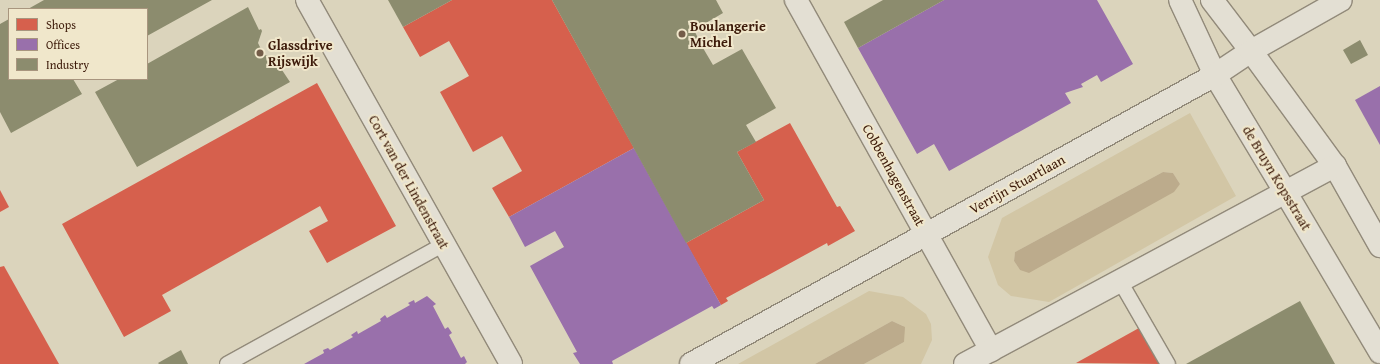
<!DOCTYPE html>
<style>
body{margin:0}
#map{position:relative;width:1380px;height:364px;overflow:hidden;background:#dbd4bc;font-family:"Gentium Book Plus",serif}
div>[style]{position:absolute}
.green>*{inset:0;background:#d2c6a5}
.water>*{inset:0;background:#bcab8c}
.shops>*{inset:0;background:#d6604d}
.offices>*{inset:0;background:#9970ab}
.industry>*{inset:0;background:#8c8c6e}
.roads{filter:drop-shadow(1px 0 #928a7a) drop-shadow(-1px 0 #928a7a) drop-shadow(0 1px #928a7a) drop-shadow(0 -1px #928a7a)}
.lane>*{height:14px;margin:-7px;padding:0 7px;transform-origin:7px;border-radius:7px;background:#e3dfd3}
.street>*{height:22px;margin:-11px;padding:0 11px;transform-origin:11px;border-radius:11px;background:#e3dfd3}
.secondary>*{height:22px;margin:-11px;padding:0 11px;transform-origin:11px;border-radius:11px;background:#e3dfd3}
.dots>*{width:11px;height:11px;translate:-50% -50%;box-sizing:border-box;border:2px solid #f0e7cb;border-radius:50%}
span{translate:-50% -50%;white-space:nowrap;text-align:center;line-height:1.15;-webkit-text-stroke:4px #f0e7cb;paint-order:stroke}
.poi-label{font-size:14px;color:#3d1b0a;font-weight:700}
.left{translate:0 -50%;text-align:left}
.street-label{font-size:14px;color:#3d1b0a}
.legend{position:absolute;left:8px;top:8px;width:140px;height:72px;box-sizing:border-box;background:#f0e7cb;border:1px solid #a8957e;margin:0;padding:5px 7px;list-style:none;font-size:12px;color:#3d1b0a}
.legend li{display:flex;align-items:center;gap:8px;height:20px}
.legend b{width:20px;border:1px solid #a8957e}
</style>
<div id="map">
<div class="green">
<i style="clip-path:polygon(evenodd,1190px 113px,1236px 196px,1049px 302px,1011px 296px,998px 285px,988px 257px,1002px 218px,1190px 113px,1163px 172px,1173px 173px,1180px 184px,1020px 270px,1014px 261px,1015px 252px,1163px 172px)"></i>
<i style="clip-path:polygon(869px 291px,903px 297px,926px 314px,931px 324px,932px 340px,921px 364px,864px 364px,904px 342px,903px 326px,892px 321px,815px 364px,738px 364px)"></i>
</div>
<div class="water">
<i style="clip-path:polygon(1163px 172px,1173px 173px,1180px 184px,1174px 192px,1029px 273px,1020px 270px,1014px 261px,1015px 252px)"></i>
<i style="clip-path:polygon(892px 321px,905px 327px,904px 342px,864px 364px,815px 364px)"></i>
</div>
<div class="shops">
<i style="clip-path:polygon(452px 0,552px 0,634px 148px,509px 217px,492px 188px,522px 171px,502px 136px,473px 152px,440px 92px,469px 76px,449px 41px,420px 57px,403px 27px)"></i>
<i style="clip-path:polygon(317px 83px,396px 226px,327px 263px,309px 231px,328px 221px,320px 206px,162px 295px,171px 311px,124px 337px,62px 224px)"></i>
<i style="clip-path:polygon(790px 123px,837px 207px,840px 206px,855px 231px,828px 246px,827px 243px,726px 298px,728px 301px,721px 305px,686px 243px,764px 200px,737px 152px)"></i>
<i style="clip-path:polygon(0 190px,9px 207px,0 212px)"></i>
<i style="clip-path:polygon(4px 266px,59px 364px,0 364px,0 267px)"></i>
<i style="clip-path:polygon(1139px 328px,1159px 364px,1076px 363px)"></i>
</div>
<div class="offices">
<i style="clip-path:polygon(944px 0,1097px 0,1133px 64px,1101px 82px,1097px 75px,1081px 84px,1083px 87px,1065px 93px,1071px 103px,949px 171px,934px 144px,917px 154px,858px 48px)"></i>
<i style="clip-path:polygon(1380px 86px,1380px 145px,1355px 100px)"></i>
<i style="clip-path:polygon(634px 148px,721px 305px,714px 309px,712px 306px,612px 361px,613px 364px,580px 364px,573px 353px,577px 352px,530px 266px,564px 247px,555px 231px,525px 247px,509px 217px)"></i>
<i style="clip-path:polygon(427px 296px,436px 304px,433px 306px,445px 329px,448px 327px,452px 333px,449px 335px,461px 358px,464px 356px,467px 362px,465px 364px,304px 364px,324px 353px,323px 350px,328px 348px,330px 350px,353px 337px,351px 335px,357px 331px,358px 334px,381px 321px,380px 319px,385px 315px,387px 318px,410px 305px,408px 303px,414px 300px,415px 303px)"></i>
</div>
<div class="industry">
<i style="clip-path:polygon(44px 0,212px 0,147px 36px,147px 9px,28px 9px)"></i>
<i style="clip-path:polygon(388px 0,452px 0,403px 27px)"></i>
<i style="clip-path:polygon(552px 0,716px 0,723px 13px,694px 30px,703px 48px,713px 65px,742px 49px,776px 108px,746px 125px,756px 142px,737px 152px,764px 200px,686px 243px)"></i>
<i style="clip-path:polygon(883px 0,944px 0,858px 48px,844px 22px)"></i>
<i style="clip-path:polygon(248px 7px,259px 30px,261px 29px,262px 31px,258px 43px,264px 55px,277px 58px,276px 61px,290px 82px,137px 167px,95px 92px,119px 79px,147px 79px,147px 64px)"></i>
<i style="clip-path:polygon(9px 19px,9px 79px,73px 79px,82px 94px,11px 133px,0 112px,0 24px)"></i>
<i style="clip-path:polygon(1360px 40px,1368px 55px,1351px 64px,1343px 50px)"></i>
<i style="clip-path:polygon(1300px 301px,1335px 364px,1186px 364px)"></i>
<i style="clip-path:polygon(181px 350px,188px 364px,159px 364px,158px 363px)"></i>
</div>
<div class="roads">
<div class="lane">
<i style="left:1120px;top:281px;width:96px;rotate:60deg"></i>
<i style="left:227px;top:364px;width:248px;rotate:-28.9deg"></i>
</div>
<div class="street">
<i style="left:307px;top:0;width:417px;rotate:60.7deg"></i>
<i style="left:796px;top:0;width:401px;rotate:60.9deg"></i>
<i style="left:1180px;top:0;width:83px;rotate:65deg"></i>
<i style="left:1215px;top:75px;width:138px;rotate:59deg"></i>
<i style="left:1212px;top:0;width:64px;rotate:52.6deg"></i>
<i style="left:1251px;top:51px;width:103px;rotate:-29.5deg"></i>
</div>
<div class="secondary">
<i style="left:1286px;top:193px;width:185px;rotate:59.4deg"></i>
<i style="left:691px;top:364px;width:598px;rotate:-28.88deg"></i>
<i style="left:1215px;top:75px;width:43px;rotate:-33.7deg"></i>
<i style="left:1251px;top:51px;width:142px;rotate:53.9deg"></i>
<i style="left:1335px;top:166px;width:92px;rotate:60.6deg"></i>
<i style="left:965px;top:364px;width:420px;rotate:-28.2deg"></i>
</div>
</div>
<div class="dots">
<i style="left:682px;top:34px;background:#745c48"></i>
<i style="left:260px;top:53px;background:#745c48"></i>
</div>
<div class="poi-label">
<span class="left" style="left:690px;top:34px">Boulangerie<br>Michel</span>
<span class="left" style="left:268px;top:53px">Glassdrive<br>Rijswijk</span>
</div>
<div class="street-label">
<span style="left:894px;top:175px;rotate:61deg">Cobbenhagenstraat</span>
<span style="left:1277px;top:178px;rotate:59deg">de Bruyn Kopsstraat</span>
<span style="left:409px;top:182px;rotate:61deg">Cort van der Lindenstraat</span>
<span style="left:1017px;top:184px;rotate:-29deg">Verrijn Stuartlaan</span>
</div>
<ul class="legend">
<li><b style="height:11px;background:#d6604d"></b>Shops</li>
<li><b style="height:11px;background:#9970ab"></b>Offices</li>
<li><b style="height:11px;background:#8c8c6e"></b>Industry</li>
</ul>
</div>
